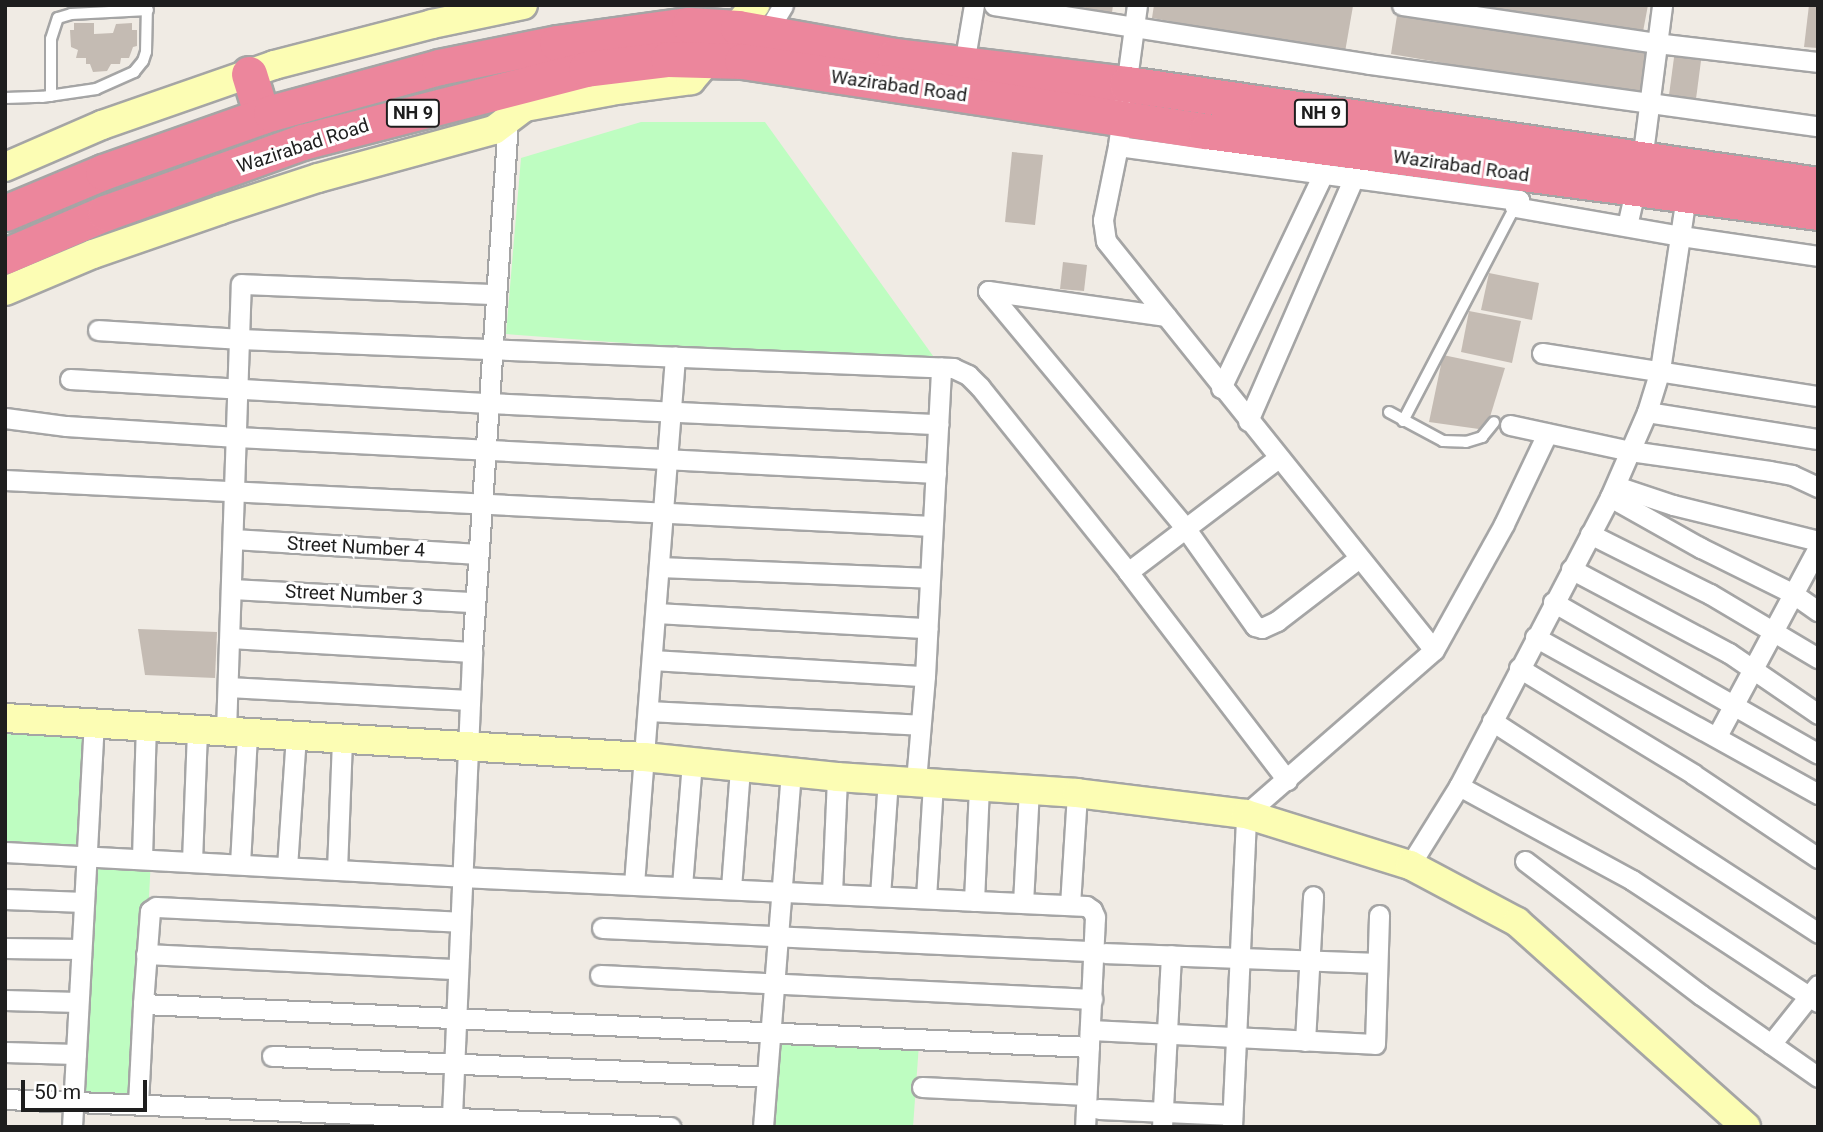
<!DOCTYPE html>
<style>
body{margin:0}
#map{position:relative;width:1823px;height:1132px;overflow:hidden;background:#f0ebe4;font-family:Roboto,sans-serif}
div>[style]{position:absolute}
.park>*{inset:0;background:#befdc1}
.building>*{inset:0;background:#c4bbb3}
.roads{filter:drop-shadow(2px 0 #a5a5a5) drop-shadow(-2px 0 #a5a5a5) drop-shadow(0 2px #a5a5a5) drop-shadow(0 -2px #a5a5a5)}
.lane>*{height:10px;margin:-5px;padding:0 5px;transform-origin:5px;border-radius:5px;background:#fff}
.street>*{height:19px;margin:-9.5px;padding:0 9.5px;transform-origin:9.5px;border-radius:9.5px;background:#fff}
.secondary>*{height:28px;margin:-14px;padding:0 14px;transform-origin:14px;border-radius:14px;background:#fcfdb4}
.highway>*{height:35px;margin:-17.5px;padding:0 17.5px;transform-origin:17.5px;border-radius:17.5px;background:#ec869c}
span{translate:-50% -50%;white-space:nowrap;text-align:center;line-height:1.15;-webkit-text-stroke:6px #fff;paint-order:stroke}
.shield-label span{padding:2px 5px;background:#fff;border:2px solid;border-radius:5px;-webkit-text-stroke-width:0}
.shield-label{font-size:18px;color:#1e1e1e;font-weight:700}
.street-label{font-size:19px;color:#1e1e1e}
.frame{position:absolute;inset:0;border:7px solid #1e1e1e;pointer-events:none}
.scale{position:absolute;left:21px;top:1080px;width:126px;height:32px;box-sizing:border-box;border:4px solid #1e1e1e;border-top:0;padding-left:9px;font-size:21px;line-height:24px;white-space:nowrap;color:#1e1e1e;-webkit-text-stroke:5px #fff;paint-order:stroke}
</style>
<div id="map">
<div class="park">
<i style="clip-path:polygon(641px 122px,765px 122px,941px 367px,506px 334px,521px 158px)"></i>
<i style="clip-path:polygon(5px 718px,94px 724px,86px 855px,151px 859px,138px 1104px,73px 1101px,86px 856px,5px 852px)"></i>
<i style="clip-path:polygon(781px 1039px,919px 1044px,913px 1127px,774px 1127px)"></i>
</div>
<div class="building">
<i style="clip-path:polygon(1071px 5px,1113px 5px,1112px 13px)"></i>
<i style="clip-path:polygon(1154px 5px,1348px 5px,1353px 6px,1345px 52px,1152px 18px)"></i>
<i style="clip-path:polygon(1472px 5px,1648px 5px,1642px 37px)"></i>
<i style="clip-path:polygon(1809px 5px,1818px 5px,1818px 48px,1804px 47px)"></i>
<i style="clip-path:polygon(1398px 9px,1648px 53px,1640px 97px,1391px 54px)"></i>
<i style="clip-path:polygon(74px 23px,94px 23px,94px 34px,113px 33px,116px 24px,132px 23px,132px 30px,137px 30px,137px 46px,133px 47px,129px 58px,121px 58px,120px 64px,111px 64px,107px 71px,93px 72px,90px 64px,86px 64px,86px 58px,76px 58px,78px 50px,71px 47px,70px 30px,74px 30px)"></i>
<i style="clip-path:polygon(1675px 50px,1702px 53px,1696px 99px,1669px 95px)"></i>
<i style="clip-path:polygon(1012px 152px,1043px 155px,1035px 225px,1005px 222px)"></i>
<i style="clip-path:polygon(1063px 262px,1087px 265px,1084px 291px,1060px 289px)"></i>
<i style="clip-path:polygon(1489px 273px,1539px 283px,1532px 320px,1481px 310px)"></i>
<i style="clip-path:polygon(1469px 311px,1521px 321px,1512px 363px,1461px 352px)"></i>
<i style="clip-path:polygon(1443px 355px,1505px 368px,1486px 430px,1429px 422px)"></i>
<i style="clip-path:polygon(138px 629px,217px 632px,215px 678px,145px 675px)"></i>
</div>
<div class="roads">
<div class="lane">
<i style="left:51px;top:96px;width:57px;rotate:-90deg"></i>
<i style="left:51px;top:39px;width:22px;rotate:-72deg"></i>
<i style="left:58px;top:18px;width:14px;rotate:-17deg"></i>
<i style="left:71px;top:14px;width:77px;rotate:-3deg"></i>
<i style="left:5px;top:98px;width:37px;rotate:-2deg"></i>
<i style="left:42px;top:97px;width:55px;rotate:-8.4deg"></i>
<i style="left:96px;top:89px;width:42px;rotate:-24.1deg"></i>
<i style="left:134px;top:72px;width:14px;rotate:-51deg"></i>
<i style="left:143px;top:61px;width:9px;rotate:-72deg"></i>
<i style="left:146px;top:52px;width:47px;rotate:-88.8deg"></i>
<i style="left:1389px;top:412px;width:61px;rotate:28.2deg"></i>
<i style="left:1443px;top:441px;width:23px;rotate:2deg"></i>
<i style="left:1466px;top:442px;width:17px;rotate:-17deg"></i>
<i style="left:1482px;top:437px;width:19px;rotate:-51deg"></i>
<i style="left:1403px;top:421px;width:242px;rotate:-62.4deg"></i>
</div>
<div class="street">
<i style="left:994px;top:5px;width:380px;rotate:8.9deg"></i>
<i style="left:1369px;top:64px;width:453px;rotate:7.9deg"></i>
<i style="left:1137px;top:5px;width:142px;rotate:97.7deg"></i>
<i style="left:1118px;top:146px;width:76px;rotate:101.5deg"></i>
<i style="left:1103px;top:220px;width:21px;rotate:82deg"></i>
<i style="left:1106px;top:241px;width:524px;rotate:51.27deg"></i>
<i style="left:1402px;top:5px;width:257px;rotate:8.5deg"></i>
<i style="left:1656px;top:43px;width:163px;rotate:6.7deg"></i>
<i style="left:764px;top:37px;width:37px;rotate:-59deg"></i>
<i style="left:964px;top:64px;width:60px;rotate:-80.4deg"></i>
<i style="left:1118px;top:146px;width:405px;rotate:7.7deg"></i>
<i style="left:1519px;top:200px;width:8px;rotate:120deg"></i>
<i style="left:1515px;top:207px;width:169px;rotate:9.9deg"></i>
<i style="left:1681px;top:236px;width:138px;rotate:8.3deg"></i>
<i style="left:1627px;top:226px;width:68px;rotate:-77.2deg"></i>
<i style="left:1642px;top:160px;width:156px;rotate:-82.6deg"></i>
<i style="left:988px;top:291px;width:310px;rotate:50.2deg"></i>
<i style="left:1186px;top:529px;width:119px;rotate:54.6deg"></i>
<i style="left:1255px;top:626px;width:7px;rotate:16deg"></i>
<i style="left:1262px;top:628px;width:17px;rotate:-25deg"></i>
<i style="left:1277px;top:621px;width:103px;rotate:-37.5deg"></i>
<i style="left:988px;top:291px;width:180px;rotate:8deg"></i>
<i style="left:98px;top:330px;width:142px;rotate:3.6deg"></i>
<i style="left:240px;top:339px;width:714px;rotate:2.33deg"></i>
<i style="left:953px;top:368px;width:17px;rotate:25deg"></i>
<i style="left:968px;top:375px;width:17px;rotate:45deg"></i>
<i style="left:980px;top:387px;width:237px;rotate:51.3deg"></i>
<i style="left:1128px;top:572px;width:262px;rotate:52.6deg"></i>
<i style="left:1542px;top:353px;width:279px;rotate:8.9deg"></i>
<i style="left:70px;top:379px;width:419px;rotate:3.3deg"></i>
<i style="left:488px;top:403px;width:451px;rotate:2.7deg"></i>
<i style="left:1221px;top:388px;width:237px;rotate:-64.5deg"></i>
<i style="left:1647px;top:412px;width:173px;rotate:9deg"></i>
<i style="left:5px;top:418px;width:62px;rotate:7.5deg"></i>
<i style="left:66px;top:426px;width:171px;rotate:3.7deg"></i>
<i style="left:237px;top:437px;width:700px;rotate:2.95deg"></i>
<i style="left:1248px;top:421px;width:278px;rotate:-66.5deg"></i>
<i style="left:1510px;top:425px;width:123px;rotate:12.2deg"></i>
<i style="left:1630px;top:451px;width:141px;rotate:8.1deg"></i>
<i style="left:1770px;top:471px;width:22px;rotate:10deg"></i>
<i style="left:1792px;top:475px;width:29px;rotate:25deg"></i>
<i style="left:5px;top:480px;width:928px;rotate:2.84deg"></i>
<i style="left:1616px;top:486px;width:60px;rotate:18.4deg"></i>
<i style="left:1673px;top:505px;width:149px;rotate:13.9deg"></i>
<i style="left:1610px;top:497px;width:104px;rotate:29.3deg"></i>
<i style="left:1701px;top:548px;width:102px;rotate:26.3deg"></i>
<i style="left:1792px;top:593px;width:32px;rotate:35deg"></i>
<i style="left:1590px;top:534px;width:134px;rotate:26.6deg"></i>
<i style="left:1710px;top:594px;width:126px;rotate:30.7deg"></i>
<i style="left:233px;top:539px;width:246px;rotate:3.5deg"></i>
<i style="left:659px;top:567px;width:271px;rotate:2.3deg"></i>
<i style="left:1571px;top:569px;width:179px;rotate:28deg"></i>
<i style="left:1729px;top:653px;width:108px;rotate:34.4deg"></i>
<i style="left:1128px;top:572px;width:188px;rotate:-37.2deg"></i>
<i style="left:232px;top:589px;width:243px;rotate:3.1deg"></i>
<i style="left:1553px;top:602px;width:305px;rotate:29.8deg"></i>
<i style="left:656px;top:613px;width:272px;rotate:3.2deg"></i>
<i style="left:1535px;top:637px;width:324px;rotate:29deg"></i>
<i style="left:230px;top:638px;width:242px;rotate:3.3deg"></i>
<i style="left:652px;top:660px;width:273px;rotate:3.4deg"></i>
<i style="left:1519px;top:668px;width:204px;rotate:31.3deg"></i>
<i style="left:1693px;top:774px;width:151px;rotate:33.9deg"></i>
<i style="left:228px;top:687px;width:241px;rotate:3.1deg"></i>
<i style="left:648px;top:711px;width:272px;rotate:2.9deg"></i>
<i style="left:1492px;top:721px;width:389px;rotate:33deg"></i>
<i style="left:226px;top:731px;width:447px;rotate:-88.1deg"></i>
<i style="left:241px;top:284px;width:253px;rotate:2.3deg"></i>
<i style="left:1717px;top:736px;width:213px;rotate:-61.8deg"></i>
<i style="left:916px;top:781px;width:105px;rotate:-85.1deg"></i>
<i style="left:925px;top:676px;width:309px;rotate:-87deg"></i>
<i style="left:1459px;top:786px;width:197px;rotate:28.5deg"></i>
<i style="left:1632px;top:880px;width:222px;rotate:33.3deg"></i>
<i style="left:5px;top:852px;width:457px;rotate:3.1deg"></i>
<i style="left:461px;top:877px;width:626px;rotate:2.66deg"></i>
<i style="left:1086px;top:906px;width:7px;rotate:34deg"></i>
<i style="left:1092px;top:910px;width:8px;rotate:67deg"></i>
<i style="left:1095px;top:917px;width:210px;rotate:92.7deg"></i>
<i style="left:142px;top:858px;width:131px;rotate:-88.3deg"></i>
<i style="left:192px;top:861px;width:131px;rotate:-87.8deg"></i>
<i style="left:1525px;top:861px;width:221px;rotate:37.3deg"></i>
<i style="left:1701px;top:995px;width:143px;rotate:35deg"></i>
<i style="left:240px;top:864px;width:131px;rotate:-86.9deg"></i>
<i style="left:1410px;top:865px;width:93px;rotate:-58.2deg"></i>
<i style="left:1459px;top:786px;width:326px;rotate:-62.4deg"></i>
<i style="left:1610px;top:497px;width:93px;rotate:-66.5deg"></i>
<i style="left:1647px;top:412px;width:44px;rotate:-72.8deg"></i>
<i style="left:1660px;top:370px;width:176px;rotate:-81.5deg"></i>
<i style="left:287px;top:867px;width:131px;rotate:-86.1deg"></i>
<i style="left:337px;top:870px;width:131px;rotate:-87.8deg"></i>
<i style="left:634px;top:884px;width:529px;rotate:-85.55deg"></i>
<i style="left:682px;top:886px;width:123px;rotate:-85.4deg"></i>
<i style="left:731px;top:888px;width:119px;rotate:-85.7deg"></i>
<i style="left:832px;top:893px;width:116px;rotate:-87.5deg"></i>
<i style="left:880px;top:896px;width:116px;rotate:-86.1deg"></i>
<i style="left:926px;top:898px;width:116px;rotate:-86.5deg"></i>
<i style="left:5px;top:899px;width:79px;rotate:2.2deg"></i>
<i style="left:974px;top:901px;width:115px;rotate:-87.5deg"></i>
<i style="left:1023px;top:903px;width:114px;rotate:-87deg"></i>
<i style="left:1070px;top:905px;width:112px;rotate:-86.4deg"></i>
<i style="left:602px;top:928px;width:493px;rotate:2.7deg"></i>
<i style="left:5px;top:948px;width:76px;rotate:0.8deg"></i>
<i style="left:1105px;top:953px;width:271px;rotate:2.1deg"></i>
<i style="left:146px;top:954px;width:312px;rotate:2.8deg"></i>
<i style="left:600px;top:975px;width:493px;rotate:2.8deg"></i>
<i style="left:5px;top:1000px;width:73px;rotate:1.6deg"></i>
<i style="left:143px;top:1004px;width:93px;rotate:-85.7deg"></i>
<i style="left:150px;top:911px;width:7px;rotate:-34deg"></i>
<i style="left:156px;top:907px;width:304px;rotate:2.8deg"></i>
<i style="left:1090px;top:1030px;width:285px;rotate:2.8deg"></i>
<i style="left:1375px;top:1044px;width:129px;rotate:-88.2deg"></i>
<i style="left:1305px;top:1041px;width:145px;rotate:-86.8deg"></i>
<i style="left:1771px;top:1044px;width:75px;rotate:-51.5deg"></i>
<i style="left:5px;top:1052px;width:71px;rotate:1.6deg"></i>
<i style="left:272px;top:1056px;width:494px;rotate:2.4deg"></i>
<i style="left:922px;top:1087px;width:164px;rotate:2.8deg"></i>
<i style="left:5px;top:1099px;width:666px;rotate:2.41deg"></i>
<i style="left:138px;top:1104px;width:100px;rotate:-87.1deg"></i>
<i style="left:143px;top:1004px;width:947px;rotate:2.6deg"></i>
<i style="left:1099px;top:1109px;width:133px;rotate:2.6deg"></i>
<i style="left:452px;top:1116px;width:464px;rotate:-87.5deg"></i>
<i style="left:472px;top:652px;width:532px;rotate:-86.12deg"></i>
<i style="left:72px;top:1127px;width:404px;rotate:-86.9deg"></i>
<i style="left:763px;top:1127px;width:355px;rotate:-85.5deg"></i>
<i style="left:1162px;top:1127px;width:172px;rotate:-87deg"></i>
<i style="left:1232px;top:1127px;width:313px;rotate:-87.4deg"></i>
<i style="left:1246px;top:814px;width:249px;rotate:-41.1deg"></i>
<i style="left:1434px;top:650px;width:144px;rotate:-60.9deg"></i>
<i style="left:1504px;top:524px;width:100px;rotate:-64.5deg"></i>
</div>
<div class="secondary">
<i style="left:525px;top:107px;width:87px;rotate:-10.5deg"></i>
<i style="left:611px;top:91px;width:81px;rotate:-7.8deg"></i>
<i style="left:691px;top:80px;width:99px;rotate:-49.5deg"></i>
<i style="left:5px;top:167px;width:106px;rotate:-23.4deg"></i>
<i style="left:102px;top:125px;width:182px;rotate:-19.2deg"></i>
<i style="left:274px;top:65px;width:163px;rotate:-14.5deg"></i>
<i style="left:432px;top:24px;width:93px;rotate:-11.8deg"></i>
<i style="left:5px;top:291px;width:95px;rotate:-22.8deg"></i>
<i style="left:93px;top:254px;width:134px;rotate:-19.1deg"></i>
<i style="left:220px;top:210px;width:103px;rotate:-18.1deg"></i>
<i style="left:318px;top:178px;width:182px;rotate:-15.3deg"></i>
<i style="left:494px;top:130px;width:39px;rotate:-37deg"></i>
<i style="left:525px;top:107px;width:25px;rotate:-74deg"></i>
<i style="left:5px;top:718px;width:640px;rotate:3.49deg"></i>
<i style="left:644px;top:757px;width:194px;rotate:5.9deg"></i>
<i style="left:837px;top:777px;width:241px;rotate:3.8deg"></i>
<i style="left:1077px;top:793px;width:170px;rotate:7.1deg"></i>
<i style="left:1246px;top:814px;width:172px;rotate:17.3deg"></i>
<i style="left:1410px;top:865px;width:121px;rotate:28deg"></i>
<i style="left:1517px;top:922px;width:307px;rotate:41.8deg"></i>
</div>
<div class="highway">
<i style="left:249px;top:74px;width:44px;rotate:72.8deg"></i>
<i style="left:5px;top:213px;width:106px;rotate:-22.7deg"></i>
<i style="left:103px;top:172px;width:178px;rotate:-19.4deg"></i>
<i style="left:271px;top:113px;width:174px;rotate:-15.3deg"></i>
<i style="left:439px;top:67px;width:120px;rotate:-11.5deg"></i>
<i style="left:557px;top:43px;width:133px;rotate:-7.8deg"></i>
<i style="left:689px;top:25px;width:49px;rotate:3.5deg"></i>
<i style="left:738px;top:28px;width:159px;rotate:10.1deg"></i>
<i style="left:895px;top:56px;width:234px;rotate:6.9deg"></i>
<i style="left:1127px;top:84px;width:698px;rotate:8.32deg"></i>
<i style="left:5px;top:256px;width:109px;rotate:-23.3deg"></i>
<i style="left:105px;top:213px;width:209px;rotate:-19.8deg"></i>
<i style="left:302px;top:142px;width:293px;rotate:-14.4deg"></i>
<i style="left:586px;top:69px;width:83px;rotate:-7deg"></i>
<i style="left:668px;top:59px;width:74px;rotate:1.5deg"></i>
<i style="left:742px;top:61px;width:469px;rotate:8.6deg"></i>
<i style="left:1206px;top:131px;width:617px;rotate:7.54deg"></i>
</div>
</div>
<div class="shield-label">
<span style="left:413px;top:113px">NH 9</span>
<span style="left:1321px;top:113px">NH 9</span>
</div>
<div class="street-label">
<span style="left:899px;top:86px;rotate:8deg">Wazirabad Road</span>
<span style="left:303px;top:146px;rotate:-18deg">Wazirabad Road</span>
<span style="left:1461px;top:166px;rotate:8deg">Wazirabad Road</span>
<span style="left:356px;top:547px;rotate:3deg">Street Number 4</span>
<span style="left:354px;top:595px;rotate:3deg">Street Number 3</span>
</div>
<div class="frame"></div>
<div class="scale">50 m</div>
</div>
